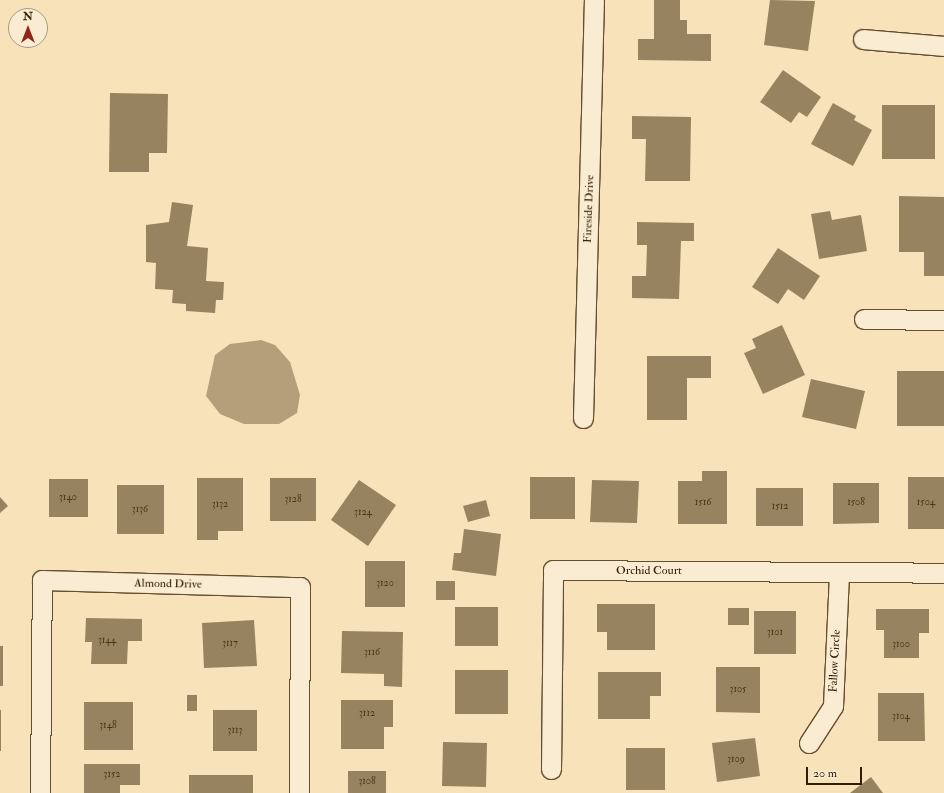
<!DOCTYPE html>
<style>
body{margin:0}
#map{position:relative;width:944px;height:793px;overflow:hidden;background:#f8e2b9;font-family:"IM FELL Double Pica",serif}
div>[style]{position:absolute}
.water>*{inset:0;background:#b49f7a}
.building>*{inset:0;background:#988360}
.roads{filter:drop-shadow(1px 0 #634e2e) drop-shadow(-1px 0 #634e2e) drop-shadow(0 1px #634e2e) drop-shadow(0 -1px #634e2e)}
.street>*{height:19px;margin:-9.5px;padding:0 9.5px;transform-origin:9.5px;border-radius:9.5px;background:#faecd2}
span{translate:-50% -50%;white-space:nowrap;text-align:center;line-height:1.15;-webkit-text-stroke:4px #faecd2;paint-order:stroke}
.number-label{font-size:10px;color:#4b3618}
.number-label span{-webkit-text-stroke-width:0}
.street-label{font-size:12px;color:#311d00}
.north{position:absolute;left:8px;top:8px;width:40px;height:40px;box-sizing:border-box;background:#faecd2;border:1px solid #aa997e;border-radius:50%;rotate:0deg;font-size:11px;font-weight:700;line-height:16px;text-align:center;color:#311d00}
.north::after{content:'';display:block;margin:auto;width:14px;height:18px;background:#8f2418;clip-path:polygon(50% 0,100% 100%,50% 72%,0 100%)}
.scale{position:absolute;left:806px;top:767px;width:56px;height:18px;box-sizing:border-box;border:2px solid #311d00;border-top:0;padding-left:5px;font-size:12px;line-height:14px;white-space:nowrap;color:#311d00;-webkit-text-stroke:3px #faecd2;paint-order:stroke}
</style>
<div id="map">
<div class="water">
<i style="clip-path:polygon(261px 340px,275px 345px,290px 362px,300px 395px,297px 413px,279px 424px,244px 424px,220px 414px,206px 396px,215px 355px,230px 344px)"></i>
</div>
<div class="building">
<i style="clip-path:polygon(654px 0,680px 0,680px 20px,687px 20px,687px 34px,711px 34px,711px 61px,638px 60px,638px 39px,654px 39px)"></i>
<i style="clip-path:polygon(770px 0,815px 1px,808px 51px,764px 45px)"></i>
<i style="clip-path:polygon(783px 70px,821px 97px,807px 117px,799px 112px,791px 123px,760px 102px)"></i>
<i style="clip-path:polygon(110px 93px,168px 94px,167px 153px,149px 153px,149px 172px,109px 172px)"></i>
<i style="clip-path:polygon(833px 103px,856px 116px,854px 120px,872px 130px,853px 166px,811px 144px)"></i>
<i style="clip-path:polygon(882px 105px,935px 105px,935px 159px,882px 159px)"></i>
<i style="clip-path:polygon(632px 116px,691px 117px,690px 181px,645px 181px,646px 139px,632px 139px)"></i>
<i style="clip-path:polygon(899px 196px,944px 197px,944px 276px,924px 276px,924px 252px,899px 252px)"></i>
<i style="clip-path:polygon(172px 202px,193px 205px,187px 246px,208px 248px,206px 281px,224px 282px,223px 300px,216px 300px,215px 313px,186px 311px,186px 304px,172px 303px,173px 290px,155px 289px,156px 263px,146px 262px,146px 225px,169px 222px)"></i>
<i style="clip-path:polygon(830px 211px,832px 220px,861px 215px,867px 251px,819px 259px,811px 214px)"></i>
<i style="clip-path:polygon(637px 222px,694px 223px,694px 241px,681px 241px,679px 299px,632px 298px,632px 276px,646px 276px,647px 245px,637px 245px)"></i>
<i style="clip-path:polygon(778px 248px,820px 276px,804px 300px,788px 289px,778px 304px,752px 287px)"></i>
<i style="clip-path:polygon(782px 325px,805px 375px,763px 394px,744px 353px,756px 348px,752px 339px)"></i>
<i style="clip-path:polygon(647px 356px,711px 356px,711px 378px,687px 378px,687px 420px,647px 420px)"></i>
<i style="clip-path:polygon(897px 371px,944px 371px,944px 426px,897px 426px)"></i>
<i style="clip-path:polygon(811px 379px,865px 391px,856px 429px,802px 417px)"></i>
<i style="clip-path:polygon(702px 471px,727px 471px,727px 524px,678px 524px,678px 481px,702px 481px)"></i>
<i style="clip-path:polygon(530px 477px,575px 477px,575px 519px,530px 519px)"></i>
<i style="clip-path:polygon(908px 477px,944px 477px,944px 529px,908px 529px)"></i>
<i style="clip-path:polygon(197px 478px,243px 478px,243px 531px,218px 531px,218px 540px,197px 540px)"></i>
<i style="clip-path:polygon(270px 478px,316px 478px,316px 521px,270px 521px)"></i>
<i style="clip-path:polygon(49px 479px,88px 479px,88px 517px,49px 517px)"></i>
<i style="clip-path:polygon(359px 480px,396px 505px,368px 546px,331px 520px)"></i>
<i style="clip-path:polygon(592px 480px,639px 481px,637px 523px,590px 522px)"></i>
<i style="clip-path:polygon(833px 483px,879px 483px,879px 523px,833px 524px)"></i>
<i style="clip-path:polygon(117px 485px,164px 485px,164px 534px,117px 534px)"></i>
<i style="clip-path:polygon(756px 488px,803px 488px,803px 526px,756px 526px)"></i>
<i style="clip-path:polygon(0 497px,8px 506px,0 513px)"></i>
<i style="clip-path:polygon(486px 500px,490px 516px,468px 522px,463px 506px)"></i>
<i style="clip-path:polygon(464px 529px,501px 534px,496px 576px,452px 570px,454px 553px,461px 553px)"></i>
<i style="clip-path:polygon(365px 561px,405px 561px,405px 607px,365px 607px)"></i>
<i style="clip-path:polygon(436px 581px,455px 581px,455px 600px,436px 600px)"></i>
<i style="clip-path:polygon(597px 604px,655px 604px,655px 650px,607px 650px,607px 632px,597px 632px)"></i>
<i style="clip-path:polygon(455px 607px,498px 607px,498px 646px,455px 646px)"></i>
<i style="clip-path:polygon(728px 608px,749px 608px,749px 625px,728px 625px)"></i>
<i style="clip-path:polygon(876px 609px,929px 609px,929px 633px,919px 633px,919px 658px,884px 658px,884px 630px,876px 630px)"></i>
<i style="clip-path:polygon(754px 611px,796px 611px,796px 654px,754px 654px)"></i>
<i style="clip-path:polygon(86px 618px,142px 619px,142px 641px,128px 641px,127px 664px,91px 664px,92px 642px,85px 642px)"></i>
<i style="clip-path:polygon(254px 620px,257px 666px,204px 668px,202px 623px)"></i>
<i style="clip-path:polygon(342px 631px,403px 632px,402px 687px,384px 686px,384px 674px,341px 673px)"></i>
<i style="clip-path:polygon(0 646px,3px 646px,3px 686px,0 686px)"></i>
<i style="clip-path:polygon(716px 667px,760px 667px,760px 713px,716px 712px)"></i>
<i style="clip-path:polygon(455px 670px,508px 670px,508px 714px,455px 714px)"></i>
<i style="clip-path:polygon(598px 672px,661px 672px,661px 696px,650px 696px,650px 719px,598px 719px)"></i>
<i style="clip-path:polygon(878px 693px,924px 693px,925px 741px,878px 741px)"></i>
<i style="clip-path:polygon(187px 695px,197px 695px,197px 711px,187px 711px)"></i>
<i style="clip-path:polygon(341px 700px,393px 700px,393px 727px,384px 727px,384px 749px,341px 749px)"></i>
<i style="clip-path:polygon(84px 702px,133px 702px,133px 750px,84px 750px)"></i>
<i style="clip-path:polygon(0 710px,1px 710px,1px 751px,0 751px)"></i>
<i style="clip-path:polygon(213px 710px,257px 710px,257px 751px,213px 751px)"></i>
<i style="clip-path:polygon(755px 738px,760px 776px,717px 782px,712px 743px)"></i>
<i style="clip-path:polygon(443px 742px,487px 743px,486px 787px,442px 786px)"></i>
<i style="clip-path:polygon(626px 748px,665px 748px,665px 790px,626px 790px)"></i>
<i style="clip-path:polygon(84px 764px,140px 764px,140px 785px,120px 785px,120px 793px,84px 793px)"></i>
<i style="clip-path:polygon(348px 771px,386px 771px,386px 793px,348px 793px)"></i>
<i style="clip-path:polygon(189px 775px,253px 775px,253px 793px,189px 793px)"></i>
<i style="clip-path:polygon(871px 777px,883px 793px,850px 793px)"></i>
</div>
<div class="roads">
<div class="street">
<i style="left:863px;top:39px;width:81px;rotate:4.9deg"></i>
<i style="left:864px;top:319px;width:80px;rotate:0.7deg"></i>
<i style="left:583px;top:418px;width:418px;rotate:-88.5deg"></i>
<i style="left:809px;top:743px;width:44px;rotate:-57deg"></i>
<i style="left:833px;top:706px;width:134px;rotate:-87.4deg"></i>
<i style="left:551px;top:769px;width:199px;rotate:-89.4deg"></i>
<i style="left:553px;top:570px;width:391px;rotate:0.4deg"></i>
<i style="left:40px;top:793px;width:213px;rotate:-89.5deg"></i>
<i style="left:42px;top:580px;width:258px;rotate:1.6deg"></i>
<i style="left:300px;top:587px;width:206px;rotate:90.3deg"></i>
</div>
</div>
<div class="number-label">
<span style="left:68px;top:498px">3140</span>
<span style="left:293px;top:500px">3128</span>
<span style="left:703px;top:503px">1516</span>
<span style="left:856px;top:503px">1508</span>
<span style="left:926px;top:503px">1504</span>
<span style="left:220px;top:505px">3132</span>
<span style="left:780px;top:507px">1512</span>
<span style="left:140px;top:510px">3136</span>
<span style="left:363px;top:513px">3124</span>
<span style="left:385px;top:584px">3120</span>
<span style="left:775px;top:633px">3101</span>
<span style="left:107px;top:641px">3144</span>
<span style="left:230px;top:644px">3117</span>
<span style="left:901px;top:645px">3100</span>
<span style="left:372px;top:653px">3116</span>
<span style="left:738px;top:690px">3105</span>
<span style="left:367px;top:714px">3112</span>
<span style="left:901px;top:717px">3104</span>
<span style="left:108px;top:726px">3148</span>
<span style="left:235px;top:731px">3113</span>
<span style="left:736px;top:760px">3109</span>
<span style="left:112px;top:775px">3152</span>
<span style="left:367px;top:782px">3108</span>
</div>
<div class="street-label">
<span style="left:589px;top:209px;rotate:-88deg">Fireside Drive</span>
<span style="left:649px;top:571px">Orchid Court</span>
<span style="left:168px;top:584px;rotate:1deg">Almond Drive</span>
<span style="left:835px;top:661px;rotate:-87deg">Fallow Circle</span>
</div>
<div class="north">N</div>
<div class="scale">20 m</div>
</div>
